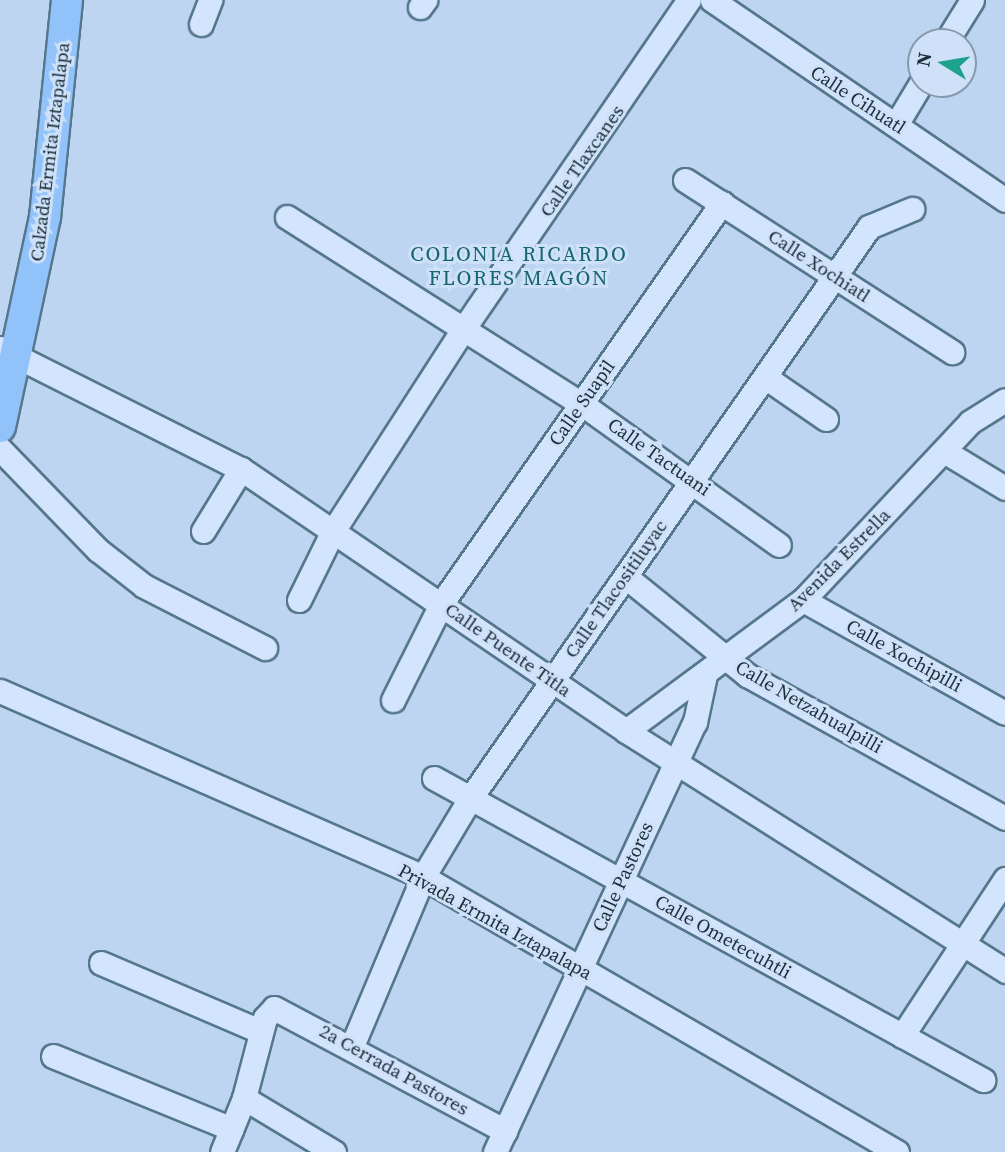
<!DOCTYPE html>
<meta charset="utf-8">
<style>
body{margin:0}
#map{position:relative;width:1005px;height:1152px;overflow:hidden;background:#bed5f2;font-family:"Source Serif 4",serif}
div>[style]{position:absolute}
.roads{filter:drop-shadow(2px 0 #55778c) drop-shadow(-2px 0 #55778c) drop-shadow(0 2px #55778c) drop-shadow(0 -2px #55778c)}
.minor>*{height:23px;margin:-11.5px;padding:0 11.5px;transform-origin:11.5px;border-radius:11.5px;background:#d2e5fc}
.major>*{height:30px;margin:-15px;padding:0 15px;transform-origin:15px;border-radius:15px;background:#91c2fa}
span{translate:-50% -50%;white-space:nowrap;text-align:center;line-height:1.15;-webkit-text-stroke:6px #cee1f9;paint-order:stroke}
.street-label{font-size:19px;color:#1b303a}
.neighbourhood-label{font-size:21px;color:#16666b;letter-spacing:2px}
.north{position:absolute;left:907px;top:28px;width:70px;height:70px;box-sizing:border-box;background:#cee1f9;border:2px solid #869aad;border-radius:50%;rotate:281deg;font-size:19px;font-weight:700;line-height:28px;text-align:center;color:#1b303a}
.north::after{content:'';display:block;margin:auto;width:24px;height:32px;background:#1fa28d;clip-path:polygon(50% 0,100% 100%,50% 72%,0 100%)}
</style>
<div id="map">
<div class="roads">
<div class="minor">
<i style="left:712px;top:0;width:355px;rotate:34.3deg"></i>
<i style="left:420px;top:7px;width:9px;rotate:-54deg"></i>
<i style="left:201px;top:24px;width:26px;rotate:-69deg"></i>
<i style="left:946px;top:42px;width:49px;rotate:-58.2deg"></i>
<i style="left:897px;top:123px;width:47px;rotate:-59deg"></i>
<i style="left:685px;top:180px;width:318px;rotate:32.8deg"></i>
<i style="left:287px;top:217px;width:349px;rotate:32.4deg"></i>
<i style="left:582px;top:404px;width:242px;rotate:35.6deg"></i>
<i style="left:0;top:348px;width:270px;rotate:26.7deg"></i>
<i style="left:241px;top:469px;width:466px;rotate:34.2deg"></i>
<i style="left:626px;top:731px;width:449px;rotate:32.3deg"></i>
<i style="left:765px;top:377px;width:74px;rotate:34.5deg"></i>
<i style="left:0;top:449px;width:141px;rotate:45.9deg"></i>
<i style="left:98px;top:550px;width:58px;rotate:38deg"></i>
<i style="left:144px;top:586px;width:136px;rotate:27.1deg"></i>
<i style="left:944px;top:451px;width:71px;rotate:31.2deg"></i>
<i style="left:203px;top:531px;width:73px;rotate:-58.5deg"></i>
<i style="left:626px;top:577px;width:156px;rotate:39deg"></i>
<i style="left:747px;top:675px;width:295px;rotate:29deg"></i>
<i style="left:299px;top:600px;width:77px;rotate:-63.8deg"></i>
<i style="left:333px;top:531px;width:242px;rotate:-57.2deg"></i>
<i style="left:464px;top:328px;width:398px;rotate:-55.6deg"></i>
<i style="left:803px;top:600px;width:231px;rotate:29.2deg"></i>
<i style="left:0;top:691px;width:462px;rotate:23.7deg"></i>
<i style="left:423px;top:877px;width:548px;rotate:30.12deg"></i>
<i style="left:393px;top:700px;width:107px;rotate:-63.4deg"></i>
<i style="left:441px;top:604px;width:490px;rotate:-55deg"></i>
<i style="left:626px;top:731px;width:220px;rotate:-36.5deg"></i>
<i style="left:803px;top:600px;width:244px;rotate:-46.8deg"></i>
<i style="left:970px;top:422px;width:41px;rotate:-32.2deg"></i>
<i style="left:434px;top:778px;width:627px;rotate:28.81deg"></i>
<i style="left:101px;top:963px;width:173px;rotate:23.2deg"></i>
<i style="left:902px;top:1036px;width:188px;rotate:-56.7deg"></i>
<i style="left:352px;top:1046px;width:183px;rotate:-67.2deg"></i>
<i style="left:423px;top:877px;width:90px;rotate:-59.1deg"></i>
<i style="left:469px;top:800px;width:699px;rotate:-55.08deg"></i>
<i style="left:869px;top:227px;width:47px;rotate:-22.7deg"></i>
<i style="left:53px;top:1056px;width:193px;rotate:22.2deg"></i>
<i style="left:244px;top:1098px;width:105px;rotate:31deg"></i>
<i style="left:222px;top:1152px;width:58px;rotate:-67.8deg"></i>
<i style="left:244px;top:1098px;width:83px;rotate:-75.3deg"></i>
<i style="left:265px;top:1018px;width:13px;rotate:-48deg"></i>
<i style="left:274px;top:1008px;width:262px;rotate:28deg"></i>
<i style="left:495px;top:1152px;width:474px;rotate:-65.1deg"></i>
<i style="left:695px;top:722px;width:48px;rotate:-78deg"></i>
</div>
<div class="major">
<i style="left:0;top:427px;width:215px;rotate:-77.9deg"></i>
<i style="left:45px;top:217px;width:218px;rotate:-84.2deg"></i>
</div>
</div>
<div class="street-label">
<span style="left:858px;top:100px;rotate:33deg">Calle Cihuatl</span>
<span style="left:50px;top:152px;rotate:-83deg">Calzada Ermita Iztapalapa</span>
<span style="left:582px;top:161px;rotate:-55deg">Calle Tlaxcanes</span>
<span style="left:819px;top:266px;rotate:33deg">Calle Xochiatl</span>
<span style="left:582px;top:403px;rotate:-55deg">Calle Suapil</span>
<span style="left:659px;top:457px;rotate:35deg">Calle Tactuani</span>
<span style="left:839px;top:560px;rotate:-45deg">Avenida Estrella</span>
<span style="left:616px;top:589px;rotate:-55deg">Calle Tlacositiluyac</span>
<span style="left:508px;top:650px;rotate:35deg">Calle Puente Titla</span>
<span style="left:904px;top:656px;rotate:29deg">Calle Xochipilli</span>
<span style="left:809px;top:707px;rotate:30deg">Calle Netzahualpilli</span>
<span style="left:623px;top:877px;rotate:-65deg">Calle Pastores</span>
<span style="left:495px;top:922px;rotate:29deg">Privada Ermita Iztapalapa</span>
<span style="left:723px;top:937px;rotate:29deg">Calle Ometecuhtli</span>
<span style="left:394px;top:1070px;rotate:29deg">2a Cerrada Pastores</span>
</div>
<div class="neighbourhood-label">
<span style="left:519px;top:266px">COLONIA RICARDO<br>FLORES MAGÓN</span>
</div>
<div class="north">N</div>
</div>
